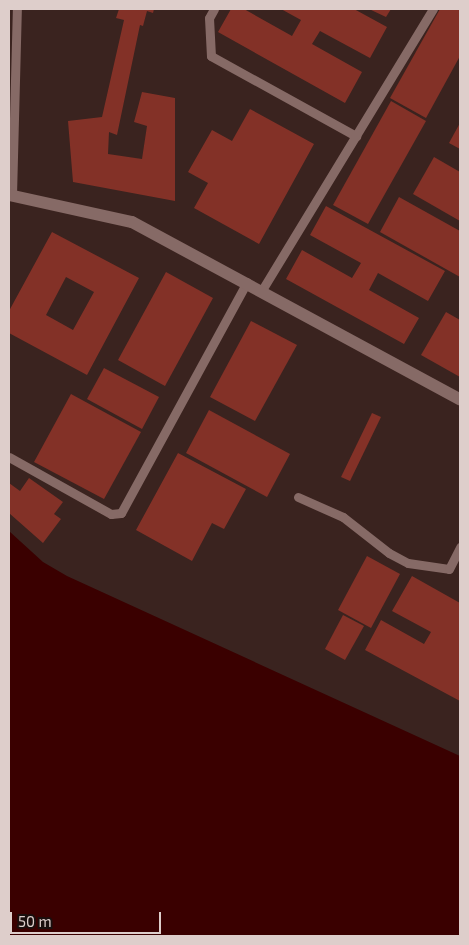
<!DOCTYPE html>
<style>
body{margin:0}
#map{position:relative;width:469px;height:945px;overflow:hidden;background:#3a231f;font-family:"Exo 2",sans-serif}
div>[style]{position:absolute}
.water>*{inset:0;background:#3a0000}
.building>*{inset:0;background:#833127}
.service>*{height:9px;margin:-4.5px;padding:0 4.5px;transform-origin:4.5px;border-radius:4.5px;background:#866a66}
.minor>*{height:12px;margin:-6px;padding:0 6px;transform-origin:6px;border-radius:6px;background:#866a66}
span{translate:-50% -50%;white-space:nowrap;text-align:center;line-height:1.15;-webkit-text-stroke:4px #1a0f0e;paint-order:stroke}
.frame{position:absolute;inset:0;border:10px solid #dececb;pointer-events:none}
.scale{position:absolute;left:10px;top:912px;width:151px;height:22px;box-sizing:border-box;border:2px solid #dececb;border-top:0;padding-left:6px;font-size:15px;line-height:18px;white-space:nowrap;color:#dececb;-webkit-text-stroke:4px #1a0f0e;paint-order:stroke}
</style>
<div id="map">
<div class="water">
<i style="clip-path:polygon(9px 531px,43px 562px,67px 576px,460px 756px,460px 936px,9px 936px)"></i>
</div>
<div class="building">
<i style="clip-path:polygon(119px 9px,154px 9px,153px 13px,147px 11px,143px 26px,140px 25px,117px 135px,109px 132px,108px 154px,142px 159px,147px 126px,134px 122px,142px 92px,175px 98px,175px 201px,73px 182px,68px 121px,102px 117px,124px 20px,116px 18px)"></i>
<i style="clip-path:polygon(231px 9px,244px 9px,292px 36px,301px 20px,281px 9px,354px 9px,387px 27px,370px 58px,320px 31px,312px 44px,362px 72px,345px 103px,218px 32px)"></i>
<i style="clip-path:polygon(369px 9px,391px 9px,386px 17px)"></i>
<i style="clip-path:polygon(440px 9px,460px 9px,460px 56px,426px 118px,390px 98px)"></i>
<i style="clip-path:polygon(391px 101px,426px 121px,368px 224px,333px 205px)"></i>
<i style="clip-path:polygon(250px 109px,314px 144px,259px 244px,194px 208px,208px 183px,188px 172px,212px 130px,232px 141px)"></i>
<i style="clip-path:polygon(460px 123px,460px 149px,449px 143px)"></i>
<i style="clip-path:polygon(434px 157px,460px 172px,460px 221px,413px 194px)"></i>
<i style="clip-path:polygon(399px 197px,460px 231px,460px 277px,380px 232px)"></i>
<i style="clip-path:polygon(326px 206px,445px 271px,428px 301px,378px 273px,369px 290px,419px 318px,404px 344px,286px 279px,302px 250px,352px 278px,361px 263px,310px 235px)"></i>
<i style="clip-path:polygon(evenodd,52px 232px,139px 278px,87px 375px,9px 333px,9px 311px,52px 232px,66px 277px,94px 292px,73px 330px,46px 315px,66px 277px)"></i>
<i style="clip-path:polygon(166px 272px,213px 298px,165px 386px,118px 360px)"></i>
<i style="clip-path:polygon(446px 312px,460px 320px,460px 377px,421px 355px)"></i>
<i style="clip-path:polygon(251px 321px,297px 345px,255px 421px,210px 397px)"></i>
<i style="clip-path:polygon(104px 368px,159px 397px,142px 429px,87px 399px)"></i>
<i style="clip-path:polygon(71px 394px,141px 432px,104px 499px,34px 462px)"></i>
<i style="clip-path:polygon(209px 410px,290px 454px,267px 497px,186px 453px)"></i>
<i style="clip-path:polygon(372px 413px,381px 417px,350px 481px,341px 477px)"></i>
<i style="clip-path:polygon(178px 453px,246px 489px,224px 529px,212px 523px,192px 561px,136px 530px)"></i>
<i style="clip-path:polygon(29px 478px,63px 502px,54px 514px,61px 519px,43px 543px,9px 513px,9px 483px,20px 491px)"></i>
<i style="clip-path:polygon(367px 556px,400px 574px,371px 628px,338px 610px)"></i>
<i style="clip-path:polygon(412px 576px,460px 603px,460px 701px,365px 650px,381px 620px,424px 644px,431px 632px,392px 611px)"></i>
<i style="clip-path:polygon(343px 615px,364px 626px,345px 660px,325px 649px)"></i>
</div>
<div class="service">
<i style="left:214px;top:9px;width:10px;rotate:119deg"></i>
<i style="left:209px;top:18px;width:38px;rotate:87deg"></i>
<i style="left:211px;top:56px;width:166px;rotate:28.9deg"></i>
<i style="left:12px;top:195px;width:186px;rotate:-88.5deg"></i>
<i style="left:262px;top:290px;width:329px;rotate:-58.7deg"></i>
<i style="left:9px;top:457px;width:117px;rotate:29.2deg"></i>
<i style="left:111px;top:514px;width:10px;rotate:-6deg"></i>
<i style="left:121px;top:513px;width:263px;rotate:-61.4deg"></i>
<i style="left:298px;top:497px;width:49px;rotate:24deg"></i>
<i style="left:343px;top:517px;width:58px;rotate:38deg"></i>
<i style="left:389px;top:553px;width:21px;rotate:28deg"></i>
<i style="left:408px;top:563px;width:41px;rotate:8.3deg"></i>
<i style="left:449px;top:569px;width:25px;rotate:-63deg"></i>
</div>
<div class="minor">
<i style="left:9px;top:195px;width:126px;rotate:12.4deg"></i>
<i style="left:132px;top:222px;width:373px;rotate:28.4deg"></i>
</div>
<div class="frame"></div>
<div class="scale">50 m</div>
</div>
